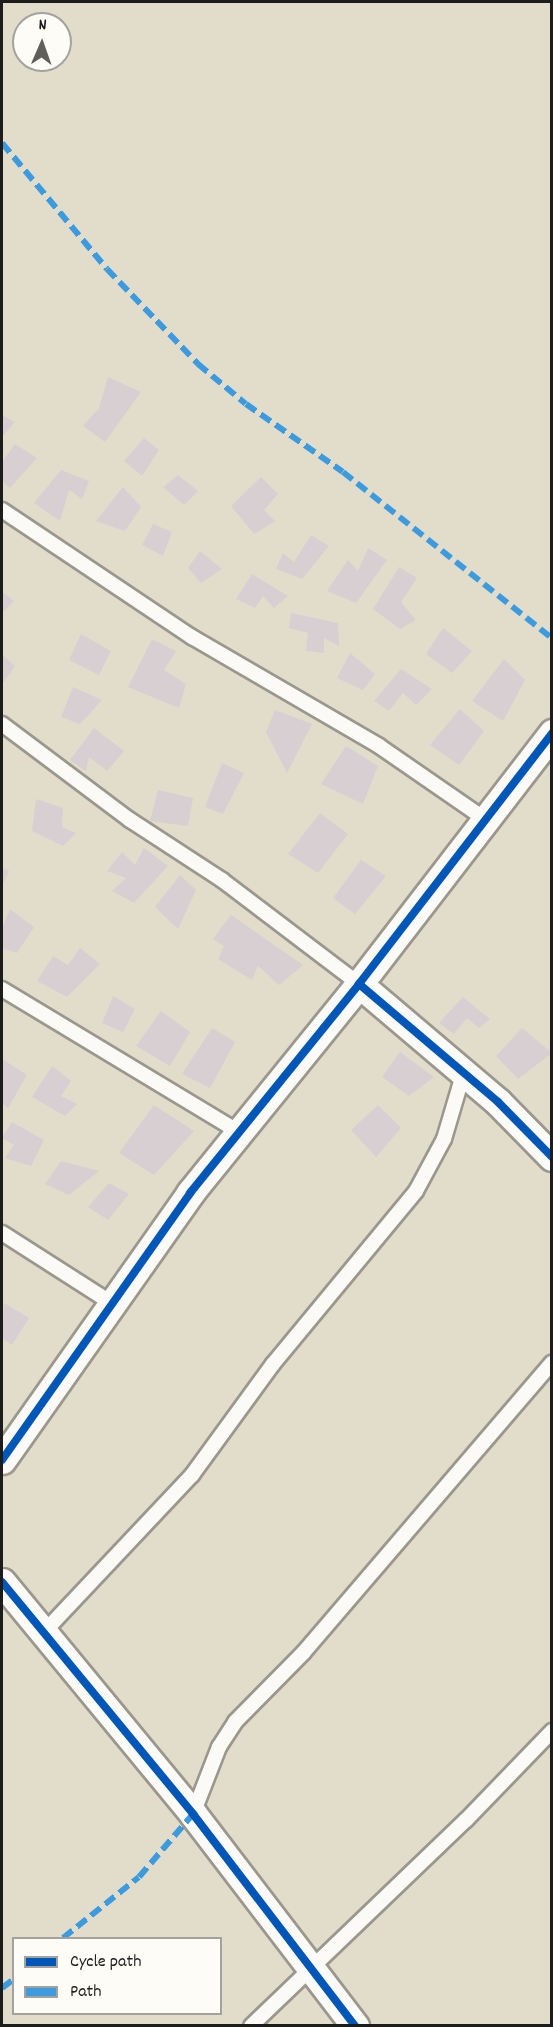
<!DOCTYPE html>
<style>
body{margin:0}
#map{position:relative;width:553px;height:2027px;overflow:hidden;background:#e2dcca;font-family:Dekko,sans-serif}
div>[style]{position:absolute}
.building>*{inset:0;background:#d8cfd3}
.roads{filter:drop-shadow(2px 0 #9a978c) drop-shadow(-2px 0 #9a978c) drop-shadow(0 2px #9a978c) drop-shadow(0 -2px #9a978c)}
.service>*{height:14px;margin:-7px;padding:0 7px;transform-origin:7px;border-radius:7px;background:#fbfaf7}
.minor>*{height:27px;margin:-13.5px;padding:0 13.5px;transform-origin:13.5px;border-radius:13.5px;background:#fbfaf7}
.quiet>*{height:6px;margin-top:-3px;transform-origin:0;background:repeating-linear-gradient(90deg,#3c9bdf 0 12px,transparent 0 18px)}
.cycleway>*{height:8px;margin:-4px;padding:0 4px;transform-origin:4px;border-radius:4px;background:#0057b8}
span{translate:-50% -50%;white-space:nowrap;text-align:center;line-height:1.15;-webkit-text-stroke:6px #fdfcf7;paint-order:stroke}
.frame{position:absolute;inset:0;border:3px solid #1c1c1c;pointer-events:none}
.legend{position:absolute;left:12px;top:1937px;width:210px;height:78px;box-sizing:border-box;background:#fdfcf7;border:2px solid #a3a29f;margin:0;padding:8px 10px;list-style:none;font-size:18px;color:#1c1c1c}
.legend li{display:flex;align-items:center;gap:12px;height:30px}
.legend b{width:30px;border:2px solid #a3a29f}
.north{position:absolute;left:12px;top:12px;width:60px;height:60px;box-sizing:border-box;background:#fdfcf7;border:2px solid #a3a29f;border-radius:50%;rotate:2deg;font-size:16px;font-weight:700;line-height:24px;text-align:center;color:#1c1c1c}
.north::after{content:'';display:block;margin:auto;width:21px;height:27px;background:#615f59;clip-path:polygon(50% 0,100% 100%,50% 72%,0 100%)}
</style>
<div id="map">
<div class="building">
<i style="clip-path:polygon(108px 377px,141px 392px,105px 442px,83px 426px,99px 408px)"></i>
<i style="clip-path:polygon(2px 415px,15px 422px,2px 437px)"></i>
<i style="clip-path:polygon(144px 438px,159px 450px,142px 476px,124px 461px)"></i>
<i style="clip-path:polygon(15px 444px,37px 458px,10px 488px,2px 481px,2px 462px)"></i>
<i style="clip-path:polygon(61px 470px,89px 481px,82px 499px,69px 490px,60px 521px,34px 503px)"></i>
<i style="clip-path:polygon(178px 475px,198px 491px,184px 505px,163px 487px)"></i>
<i style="clip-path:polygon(261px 477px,278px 494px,264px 510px,275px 521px,254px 534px,231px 506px)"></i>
<i style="clip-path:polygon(123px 487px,141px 507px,125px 531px,96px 521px)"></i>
<i style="clip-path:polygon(153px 524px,172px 532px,163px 556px,142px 545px)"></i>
<i style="clip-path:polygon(311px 535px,329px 546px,302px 579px,276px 569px,283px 553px,294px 562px)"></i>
<i style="clip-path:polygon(368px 548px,387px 560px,356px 603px,327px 591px,348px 560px,358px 571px)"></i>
<i style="clip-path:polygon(200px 551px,222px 569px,201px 583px,188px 568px)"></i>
<i style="clip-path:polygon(399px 567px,417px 578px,401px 602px,416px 620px,400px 629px,373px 609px)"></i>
<i style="clip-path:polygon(252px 574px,288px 596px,274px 608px,263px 596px,255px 608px,236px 599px)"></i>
<i style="clip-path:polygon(2px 592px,14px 601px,2px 613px)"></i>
<i style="clip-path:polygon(291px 613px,338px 623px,339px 646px,324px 638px,324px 653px,306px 651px,308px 633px,289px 628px)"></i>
<i style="clip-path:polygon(443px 628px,472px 651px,452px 673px,426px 654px)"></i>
<i style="clip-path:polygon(81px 634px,111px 651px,99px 675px,69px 660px)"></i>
<i style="clip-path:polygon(152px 639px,176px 651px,164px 670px,186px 684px,179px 708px,128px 687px)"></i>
<i style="clip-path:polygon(350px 653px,375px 674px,363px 690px,337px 678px)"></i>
<i style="clip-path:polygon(2px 655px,15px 666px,2px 684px)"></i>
<i style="clip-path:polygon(504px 659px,525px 680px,503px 721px,472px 701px)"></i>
<i style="clip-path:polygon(401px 669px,432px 689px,416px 705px,403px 693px,389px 711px,374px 701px)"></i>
<i style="clip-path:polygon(73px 687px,102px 700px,80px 724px,61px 717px)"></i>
<i style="clip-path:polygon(460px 709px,484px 731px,459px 765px,430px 745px)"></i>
<i style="clip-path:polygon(275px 710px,312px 724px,287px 773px,266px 732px)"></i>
<i style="clip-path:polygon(94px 728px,124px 751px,107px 771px,89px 757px,86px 771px,70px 760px)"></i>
<i style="clip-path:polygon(346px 746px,378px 766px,363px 804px,321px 784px)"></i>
<i style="clip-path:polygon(222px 763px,244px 773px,223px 814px,205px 807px)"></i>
<i style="clip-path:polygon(158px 790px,193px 798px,188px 826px,150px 821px)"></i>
<i style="clip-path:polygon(36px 799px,63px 808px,62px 827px,76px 833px,63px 846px,32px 831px)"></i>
<i style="clip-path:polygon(320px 813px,348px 834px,318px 873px,288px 854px)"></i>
<i style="clip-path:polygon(144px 848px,168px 866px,134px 903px,112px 891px,126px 878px,107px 871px,122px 852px,135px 865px)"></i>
<i style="clip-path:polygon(361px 860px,386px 876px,355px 914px,333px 898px)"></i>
<i style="clip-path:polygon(2px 868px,9px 871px,2px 886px)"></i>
<i style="clip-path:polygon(180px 875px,196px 890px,178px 929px,155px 907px)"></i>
<i style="clip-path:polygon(10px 909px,34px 927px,17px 953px,2px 948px,2px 929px)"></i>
<i style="clip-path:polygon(231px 915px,303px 965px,279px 985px,258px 966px,252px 980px,218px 959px,224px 946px,213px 939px)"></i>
<i style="clip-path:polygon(80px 948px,100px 964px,67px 997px,37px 981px,53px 956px,68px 965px)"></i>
<i style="clip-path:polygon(113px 996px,135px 1009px,123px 1032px,102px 1023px)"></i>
<i style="clip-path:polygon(463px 997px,490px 1019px,479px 1028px,467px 1018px,454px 1034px,439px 1023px)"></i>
<i style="clip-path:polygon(161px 1011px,190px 1032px,170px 1066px,136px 1046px)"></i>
<i style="clip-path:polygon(212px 1028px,235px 1042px,210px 1088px,182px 1074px)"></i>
<i style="clip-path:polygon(522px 1028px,552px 1053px,518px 1079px,496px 1056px)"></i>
<i style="clip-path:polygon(400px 1052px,434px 1077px,409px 1096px,382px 1077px)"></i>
<i style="clip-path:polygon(2px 1059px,27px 1075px,8px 1108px,2px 1103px)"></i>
<i style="clip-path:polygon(52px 1066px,71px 1081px,61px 1096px,77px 1104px,65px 1116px,32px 1097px)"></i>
<i style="clip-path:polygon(154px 1105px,194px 1131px,154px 1175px,119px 1153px)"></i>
<i style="clip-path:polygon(378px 1105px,401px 1128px,376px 1157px,351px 1130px)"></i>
<i style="clip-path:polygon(12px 1122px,44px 1140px,31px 1166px,5px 1158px,14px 1145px,2px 1138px)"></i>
<i style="clip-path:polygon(61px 1161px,99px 1171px,69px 1195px,45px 1184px)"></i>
<i style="clip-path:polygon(109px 1183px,129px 1194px,108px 1220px,88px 1207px)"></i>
<i style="clip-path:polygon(4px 1303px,29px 1318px,12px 1345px,2px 1338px)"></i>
</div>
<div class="roads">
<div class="service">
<i style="left:2px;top:510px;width:229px;rotate:33.8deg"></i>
<i style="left:192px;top:637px;width:216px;rotate:30.2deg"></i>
<i style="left:379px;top:746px;width:129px;rotate:34.6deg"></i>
<i style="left:2px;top:724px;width:160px;rotate:36.9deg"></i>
<i style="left:130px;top:820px;width:110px;rotate:33.1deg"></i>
<i style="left:222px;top:880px;width:172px;rotate:37.2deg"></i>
<i style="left:2px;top:989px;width:275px;rotate:31.1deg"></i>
<i style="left:2px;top:1233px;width:128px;rotate:32.6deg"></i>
<i style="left:44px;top:1632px;width:216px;rotate:-46.7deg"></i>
<i style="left:192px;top:1475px;width:137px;rotate:-53.9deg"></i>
<i style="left:273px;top:1364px;width:224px;rotate:-50.4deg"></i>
<i style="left:416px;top:1191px;width:59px;rotate:-61.7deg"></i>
<i style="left:444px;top:1139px;width:67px;rotate:-73.5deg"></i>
<i style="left:193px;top:1814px;width:72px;rotate:-68.8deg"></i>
<i style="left:219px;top:1747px;width:30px;rotate:-57deg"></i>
<i style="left:235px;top:1722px;width:98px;rotate:-45.4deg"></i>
<i style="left:304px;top:1652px;width:381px;rotate:-49.4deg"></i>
<i style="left:251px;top:2026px;width:298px;rotate:-43.8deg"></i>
<i style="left:466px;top:1820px;width:124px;rotate:-46deg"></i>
</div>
<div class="minor">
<i style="left:359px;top:984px;width:182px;rotate:40.3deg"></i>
<i style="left:498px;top:1102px;width:77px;rotate:45.5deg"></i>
<i style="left:2px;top:1460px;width:327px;rotate:-54.8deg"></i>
<i style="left:190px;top:1193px;width:269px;rotate:-51deg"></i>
<i style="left:359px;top:984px;width:317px;rotate:-52.4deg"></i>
<i style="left:2px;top:1582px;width:301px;rotate:50.5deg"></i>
<i style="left:193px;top:1814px;width:267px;rotate:52.6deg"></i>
</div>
</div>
<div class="quiet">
<i style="left:2px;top:143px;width:164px;rotate:50.2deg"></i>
<i style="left:107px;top:269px;width:132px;rotate:46.2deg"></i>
<i style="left:198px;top:364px;width:62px;rotate:39.8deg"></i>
<i style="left:246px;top:404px;width:118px;rotate:35deg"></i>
<i style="left:343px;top:472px;width:267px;rotate:38.5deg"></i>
<i style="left:63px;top:1938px;width:97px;rotate:-38.8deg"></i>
<i style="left:139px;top:1877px;width:83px;rotate:-49.4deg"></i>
<i style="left:2px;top:1988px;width:15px;rotate:-37deg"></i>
</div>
<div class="cycleway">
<i style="left:359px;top:984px;width:182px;rotate:40.3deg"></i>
<i style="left:498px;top:1102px;width:77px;rotate:45.5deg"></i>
<i style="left:2px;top:1460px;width:327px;rotate:-54.8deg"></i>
<i style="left:190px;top:1193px;width:269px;rotate:-51deg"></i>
<i style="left:359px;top:984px;width:317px;rotate:-52.4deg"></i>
<i style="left:2px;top:1582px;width:301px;rotate:50.5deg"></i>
<i style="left:193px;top:1814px;width:267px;rotate:52.6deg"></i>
</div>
<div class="frame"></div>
<ul class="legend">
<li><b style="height:8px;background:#0057b8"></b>Cycle path</li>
<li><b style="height:8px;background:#3c9bdf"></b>Path</li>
</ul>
<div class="north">N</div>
</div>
